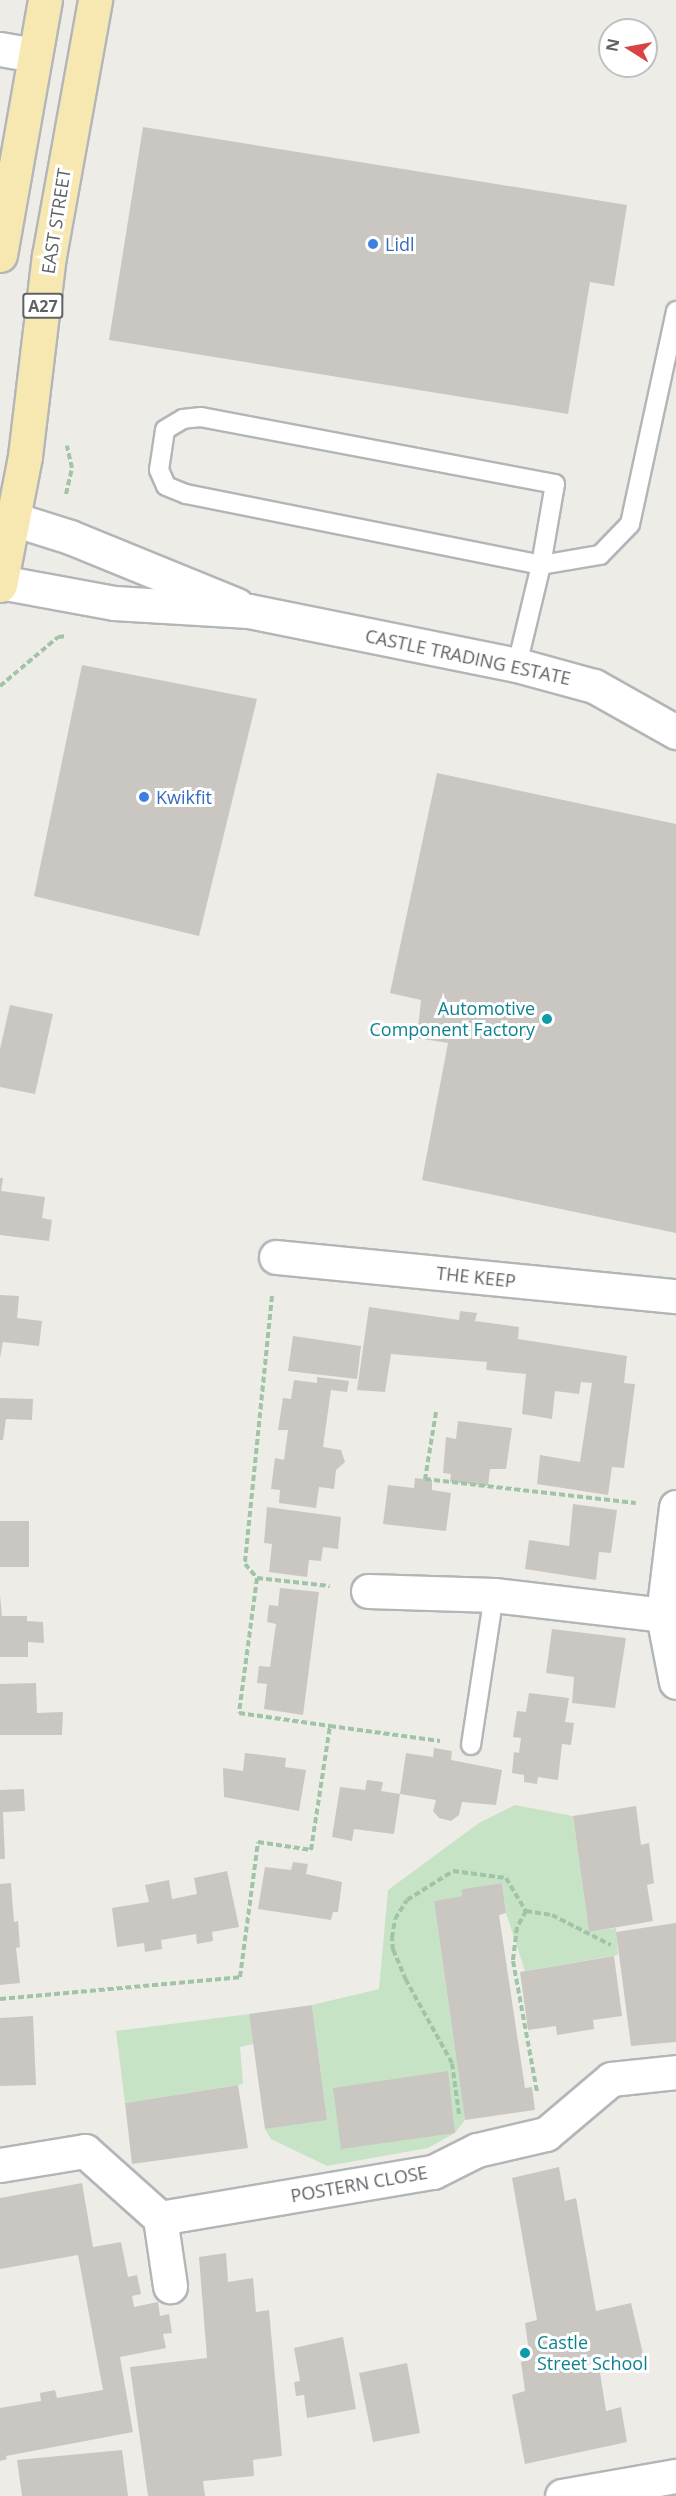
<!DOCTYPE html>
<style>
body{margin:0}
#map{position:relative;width:676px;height:2496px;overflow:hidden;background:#eeece6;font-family:"Open Sans",sans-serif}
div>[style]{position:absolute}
.green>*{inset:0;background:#c7e3c5}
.building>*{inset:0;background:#cac7c3}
.path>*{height:4px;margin-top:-2px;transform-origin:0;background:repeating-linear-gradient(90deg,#9fc4a7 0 6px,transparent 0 9px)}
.roads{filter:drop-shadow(2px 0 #b3b6b9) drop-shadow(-2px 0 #b3b6b9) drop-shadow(0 2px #b3b6b9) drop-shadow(0 -2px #b3b6b9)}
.service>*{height:18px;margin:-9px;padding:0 9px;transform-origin:9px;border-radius:9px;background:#fff}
.minor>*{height:33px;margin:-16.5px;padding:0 16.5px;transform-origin:16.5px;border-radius:16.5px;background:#fff}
.tertiary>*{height:33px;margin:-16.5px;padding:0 16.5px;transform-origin:16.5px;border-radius:16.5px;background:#fff}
.primary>*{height:33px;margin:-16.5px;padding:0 16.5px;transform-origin:16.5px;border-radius:16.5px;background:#f7e8b2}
.dots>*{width:16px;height:16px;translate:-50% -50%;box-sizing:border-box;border:3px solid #fff;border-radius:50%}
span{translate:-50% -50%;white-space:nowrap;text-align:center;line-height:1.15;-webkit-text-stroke:6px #fff;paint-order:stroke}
.shield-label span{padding:2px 4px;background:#fff;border:2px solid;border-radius:4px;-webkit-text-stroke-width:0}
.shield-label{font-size:16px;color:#5e6165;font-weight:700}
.street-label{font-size:18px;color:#5e6165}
.shop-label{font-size:18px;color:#366cbe}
.left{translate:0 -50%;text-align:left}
.culture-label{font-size:18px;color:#0d838f}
.right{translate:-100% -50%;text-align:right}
.north{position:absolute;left:598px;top:18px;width:60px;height:60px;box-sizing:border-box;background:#fff;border:2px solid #bfc0c1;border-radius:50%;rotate:281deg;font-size:16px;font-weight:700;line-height:24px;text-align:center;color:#5e6165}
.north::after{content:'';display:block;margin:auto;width:21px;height:27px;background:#d94442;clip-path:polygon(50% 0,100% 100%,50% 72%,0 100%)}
</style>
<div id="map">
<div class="green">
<i style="clip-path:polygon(515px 1805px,573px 1816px,589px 1932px,616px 1928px,618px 1955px,525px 1971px,506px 1913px,502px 1883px,462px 1889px,462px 1896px,434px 1901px,465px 2120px,455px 2133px,428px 2148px,327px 2166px,271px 2139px,265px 2129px,327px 2119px,312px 2005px,379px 1989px,388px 1890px,479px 1823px)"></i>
<i style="clip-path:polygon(249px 2014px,253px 2044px,240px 2047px,243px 2084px,125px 2103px,116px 2031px)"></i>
</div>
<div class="building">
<i style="clip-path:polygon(143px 127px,627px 205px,614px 286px,590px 282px,568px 414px,109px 340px)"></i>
<i style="clip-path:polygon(82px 665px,257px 699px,199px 936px,34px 896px)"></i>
<i style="clip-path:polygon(437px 773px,676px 824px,676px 1233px,422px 1180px,448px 1043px,417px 1038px,421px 1000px,390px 993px)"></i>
<i style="clip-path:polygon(10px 1005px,53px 1014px,35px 1094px,0 1087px,0 1049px)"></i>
<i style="clip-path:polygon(0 1178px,3px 1178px,1px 1191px,45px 1197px,42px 1218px,52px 1220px,49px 1241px,0 1235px)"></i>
<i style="clip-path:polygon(0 1295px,19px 1296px,17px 1318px,42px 1321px,39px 1346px,3px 1342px,0 1358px)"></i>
<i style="clip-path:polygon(369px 1307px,459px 1320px,460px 1311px,477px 1313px,475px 1321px,519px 1327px,518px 1339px,627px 1356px,624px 1383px,635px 1384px,624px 1468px,612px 1467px,608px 1495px,537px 1484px,540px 1455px,580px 1462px,592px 1383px,581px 1382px,579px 1394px,555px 1391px,552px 1419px,522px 1414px,526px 1374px,486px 1370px,487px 1362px,391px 1354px,385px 1392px,357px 1390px)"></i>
<i style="clip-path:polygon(293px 1336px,361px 1346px,357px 1379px,288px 1371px)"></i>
<i style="clip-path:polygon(317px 1377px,349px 1381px,347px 1392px,331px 1390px,323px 1447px,341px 1450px,345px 1462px,336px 1470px,334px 1489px,319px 1487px,316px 1508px,279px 1503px,280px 1490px,271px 1489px,275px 1458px,284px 1460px,288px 1430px,278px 1430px,283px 1398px,291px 1399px,294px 1380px,317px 1383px)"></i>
<i style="clip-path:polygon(0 1398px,33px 1399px,32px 1420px,6px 1419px,3px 1440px,0 1440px)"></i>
<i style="clip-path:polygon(458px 1421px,512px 1428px,506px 1469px,490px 1469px,488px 1486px,450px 1482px,451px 1474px,443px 1473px,446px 1437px,456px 1439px)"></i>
<i style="clip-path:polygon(415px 1478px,432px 1480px,432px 1490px,451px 1493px,446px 1531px,383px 1524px,388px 1485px,414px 1488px)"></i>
<i style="clip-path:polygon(573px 1504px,617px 1510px,611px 1553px,599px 1552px,596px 1580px,525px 1569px,529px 1540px,569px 1546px)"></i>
<i style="clip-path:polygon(267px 1507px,341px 1517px,338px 1549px,323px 1547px,321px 1561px,309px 1560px,307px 1577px,269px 1572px,272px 1544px,264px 1543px)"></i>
<i style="clip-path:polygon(0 1521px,29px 1521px,29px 1567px,0 1567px)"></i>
<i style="clip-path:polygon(280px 1588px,319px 1592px,303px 1715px,264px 1709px,267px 1684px,257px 1683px,259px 1666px,270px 1667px,276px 1624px,267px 1622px,269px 1605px,278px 1606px)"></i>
<i style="clip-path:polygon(0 1595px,2px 1616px,27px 1616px,27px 1621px,43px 1622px,44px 1643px,28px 1642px,28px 1657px,0 1657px)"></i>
<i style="clip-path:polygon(552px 1629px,626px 1638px,615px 1708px,572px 1703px,574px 1677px,546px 1673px)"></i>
<i style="clip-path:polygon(36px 1683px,37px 1713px,63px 1712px,62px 1735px,0 1735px,0 1684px)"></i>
<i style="clip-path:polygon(529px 1693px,569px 1698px,565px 1722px,574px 1723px,571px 1745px,562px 1744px,558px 1780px,538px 1777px,537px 1784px,524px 1782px,524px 1775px,512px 1773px,514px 1752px,519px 1753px,521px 1738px,513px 1737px,517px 1711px,526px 1712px)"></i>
<i style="clip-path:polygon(434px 1748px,452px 1751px,451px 1760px,502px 1770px,496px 1805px,462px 1802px,459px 1815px,451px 1821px,439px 1818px,433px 1811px,436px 1800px,400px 1794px,406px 1753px,433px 1757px)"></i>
<i style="clip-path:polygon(245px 1753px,286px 1758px,285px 1767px,306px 1770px,299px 1811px,224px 1797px,223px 1768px,243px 1771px)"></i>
<i style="clip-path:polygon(367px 1780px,383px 1782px,381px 1791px,400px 1794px,394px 1834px,354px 1829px,352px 1841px,332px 1837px,340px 1787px,365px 1790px)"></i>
<i style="clip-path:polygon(24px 1789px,25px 1811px,3px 1812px,5px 1859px,0 1859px,0 1790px)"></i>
<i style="clip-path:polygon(636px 1806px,641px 1845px,649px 1843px,654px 1883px,647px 1885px,653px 1921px,589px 1932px,573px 1816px)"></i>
<i style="clip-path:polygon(293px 1862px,308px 1864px,306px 1874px,342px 1882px,338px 1912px,333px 1912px,331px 1920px,258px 1909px,265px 1867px,291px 1870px)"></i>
<i style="clip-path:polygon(227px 1871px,239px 1927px,212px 1932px,213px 1941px,197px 1944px,196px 1934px,161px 1940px,162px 1949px,145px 1952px,144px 1943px,117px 1947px,112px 1908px,149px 1902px,145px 1885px,169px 1880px,172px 1899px,197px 1894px,194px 1878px)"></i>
<i style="clip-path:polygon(11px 1883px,14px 1922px,18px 1921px,20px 1947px,16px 1948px,20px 1983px,0 1985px,0 1884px)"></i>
<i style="clip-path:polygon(502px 1883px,506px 1913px,499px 1915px,525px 2088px,532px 2087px,535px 2110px,465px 2120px,434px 1901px,462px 1896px,462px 1889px)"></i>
<i style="clip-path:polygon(676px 1923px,676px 2042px,631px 2046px,616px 1932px)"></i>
<i style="clip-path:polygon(614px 1956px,622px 2016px,593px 2020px,594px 2029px,557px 2035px,556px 2026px,528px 2030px,520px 1972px)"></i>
<i style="clip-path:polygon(312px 2005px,327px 2120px,265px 2129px,249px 2014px)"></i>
<i style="clip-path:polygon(33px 2016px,36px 2085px,0 2086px,0 2018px)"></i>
<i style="clip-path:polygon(448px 2071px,455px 2133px,341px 2149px,333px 2088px)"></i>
<i style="clip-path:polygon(238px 2085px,248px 2148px,132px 2164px,125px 2103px)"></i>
<i style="clip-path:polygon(559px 2167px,565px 2201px,576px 2198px,596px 2311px,631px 2303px,644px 2358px,599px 2366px,606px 2411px,621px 2407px,627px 2442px,525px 2464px,512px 2395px,525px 2391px,521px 2362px,530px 2359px,525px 2323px,537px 2320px,512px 2178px)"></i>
<i style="clip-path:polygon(82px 2183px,93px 2247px,121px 2242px,128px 2277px,137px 2275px,141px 2294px,132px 2296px,134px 2307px,158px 2302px,160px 2316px,169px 2314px,172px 2333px,163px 2334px,166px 2348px,120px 2357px,133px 2432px,6px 2456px,7px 2459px,0 2461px,0 2408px,41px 2401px,40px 2393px,55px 2390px,57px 2398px,103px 2390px,78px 2255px,0 2269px,0 2198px)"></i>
<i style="clip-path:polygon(226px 2253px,228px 2282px,253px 2278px,256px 2312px,269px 2310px,282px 2456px,253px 2460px,254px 2476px,203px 2481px,205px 2496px,148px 2496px,130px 2367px,207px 2358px,199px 2257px)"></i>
<i style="clip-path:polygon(343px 2337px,356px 2409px,307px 2418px,304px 2395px,296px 2396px,294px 2382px,300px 2381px,294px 2348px)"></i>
<i style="clip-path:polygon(407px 2363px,420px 2433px,373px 2442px,359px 2373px)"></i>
<i style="clip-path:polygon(122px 2450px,128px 2496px,22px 2496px,17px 2460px)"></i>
</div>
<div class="path">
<i style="left:66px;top:494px;width:27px;rotate:-77deg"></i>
<i style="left:72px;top:468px;width:23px;rotate:-103deg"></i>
<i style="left:0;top:686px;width:76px;rotate:-40.2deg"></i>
<i style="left:58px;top:637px;width:9px;rotate:-6deg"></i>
<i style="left:272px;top:1296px;width:269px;rotate:95.8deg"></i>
<i style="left:245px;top:1564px;width:18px;rotate:49deg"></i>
<i style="left:257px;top:1578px;width:136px;rotate:97.6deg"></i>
<i style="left:239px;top:1713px;width:92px;rotate:8.1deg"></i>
<i style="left:436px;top:1412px;width:68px;rotate:99.3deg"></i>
<i style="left:425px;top:1479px;width:212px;rotate:6.5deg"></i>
<i style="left:257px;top:1578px;width:73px;rotate:6.3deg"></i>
<i style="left:526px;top:1911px;width:26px;rotate:9deg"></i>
<i style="left:552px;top:1915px;width:66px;rotate:27deg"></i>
<i style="left:0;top:1999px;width:241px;rotate:-5.2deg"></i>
<i style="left:240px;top:1977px;width:136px;rotate:-82.4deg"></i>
<i style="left:258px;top:1842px;width:54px;rotate:8.6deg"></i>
<i style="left:311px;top:1850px;width:125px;rotate:-81.3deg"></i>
<i style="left:330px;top:1726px;width:111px;rotate:7.8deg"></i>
<i style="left:459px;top:2114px;width:51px;rotate:-97.8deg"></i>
<i style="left:452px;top:2063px;width:95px;rotate:-119deg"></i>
<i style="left:406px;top:1980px;width:33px;rotate:-113deg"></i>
<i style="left:393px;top:1950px;width:12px;rotate:-95deg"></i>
<i style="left:392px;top:1938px;width:19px;rotate:-81deg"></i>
<i style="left:395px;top:1919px;width:22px;rotate:-58deg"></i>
<i style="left:407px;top:1900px;width:54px;rotate:-32.2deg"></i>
<i style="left:453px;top:1871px;width:53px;rotate:7.5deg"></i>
<i style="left:506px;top:1878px;width:39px;rotate:59deg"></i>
<i style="left:526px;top:1911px;width:18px;rotate:119deg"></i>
<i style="left:517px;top:1927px;width:34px;rotate:97deg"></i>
<i style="left:513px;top:1961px;width:133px;rotate:79.6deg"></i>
</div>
<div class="roads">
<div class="service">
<i style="left:517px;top:665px;width:103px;rotate:-76.5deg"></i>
<i style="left:541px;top:565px;width:82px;rotate:-80.2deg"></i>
<i style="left:555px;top:484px;width:360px;rotate:-169.3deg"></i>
<i style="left:201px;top:417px;width:18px;rotate:174deg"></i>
<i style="left:183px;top:419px;width:21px;rotate:149deg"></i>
<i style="left:165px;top:430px;width:40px;rotate:98.5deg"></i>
<i style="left:159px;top:470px;width:17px;rotate:66deg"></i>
<i style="left:166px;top:486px;width:22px;rotate:22deg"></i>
<i style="left:186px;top:494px;width:362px;rotate:11.3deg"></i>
<i style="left:541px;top:565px;width:60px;rotate:-9.6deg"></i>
<i style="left:600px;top:555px;width:43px;rotate:-45.9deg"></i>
<i style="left:630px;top:524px;width:218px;rotate:-77.8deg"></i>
<i style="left:471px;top:1745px;width:152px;rotate:-81.3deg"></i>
</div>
<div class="minor">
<i style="left:0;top:49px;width:35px;rotate:10deg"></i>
<i style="left:0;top:520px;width:13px;rotate:-4deg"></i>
<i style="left:13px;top:519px;width:60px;rotate:17.5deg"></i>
<i style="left:70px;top:537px;width:180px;rotate:22.2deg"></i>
<i style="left:0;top:582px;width:116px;rotate:10.4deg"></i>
<i style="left:114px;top:603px;width:135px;rotate:3.4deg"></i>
<i style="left:249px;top:611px;width:273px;rotate:11.4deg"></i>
<i style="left:517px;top:665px;width:80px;rotate:15.3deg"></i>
<i style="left:594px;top:686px;width:94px;rotate:29.3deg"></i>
<i style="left:276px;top:1257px;width:402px;rotate:5.6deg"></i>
<i style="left:676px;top:1507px;width:109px;rotate:96.9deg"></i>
<i style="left:663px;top:1615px;width:68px;rotate:79deg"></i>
<i style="left:368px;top:1591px;width:126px;rotate:1.8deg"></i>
<i style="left:494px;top:1595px;width:170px;rotate:6.7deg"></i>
<i style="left:0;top:2165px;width:86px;rotate:-9.4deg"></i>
<i style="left:85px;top:2151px;width:101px;rotate:41.8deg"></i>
<i style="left:160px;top:2218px;width:69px;rotate:81.6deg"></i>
<i style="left:160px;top:2218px;width:277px;rotate:-9.6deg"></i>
<i style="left:433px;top:2172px;width:49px;rotate:-26.6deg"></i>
<i style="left:477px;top:2150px;width:71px;rotate:-13.1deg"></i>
<i style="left:546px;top:2134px;width:85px;rotate:-40.2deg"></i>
<i style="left:611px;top:2079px;width:65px;rotate:-6.1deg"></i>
</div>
<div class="tertiary">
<i style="left:562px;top:2496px;width:116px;rotate:-10deg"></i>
</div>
<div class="primary">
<i style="left:0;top:255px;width:259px;rotate:-80deg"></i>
<i style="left:0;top:585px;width:131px;rotate:-79deg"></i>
<i style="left:25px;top:456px;width:201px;rotate:-83.2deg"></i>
<i style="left:49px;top:256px;width:260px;rotate:-79.8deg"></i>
</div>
</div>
<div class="dots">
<i style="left:373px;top:244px;background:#3f7fe0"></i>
<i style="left:144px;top:797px;background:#3f7fe0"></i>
<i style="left:547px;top:1019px;background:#0f9aa8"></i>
<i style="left:525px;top:2353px;background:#0f9aa8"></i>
</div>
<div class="shield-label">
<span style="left:43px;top:306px">A27</span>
</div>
<div class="street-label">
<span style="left:56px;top:221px;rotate:-81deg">EAST STREET</span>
<span style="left:468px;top:657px;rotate:12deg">CASTLE TRADING ESTATE</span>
<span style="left:476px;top:1277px;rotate:6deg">THE KEEP</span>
<span style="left:359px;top:2184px;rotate:-10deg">POSTERN CLOSE</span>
</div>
<div class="shop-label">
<span class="left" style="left:385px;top:244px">Lidl</span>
<span class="left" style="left:156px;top:797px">Kwikfit</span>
</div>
<div class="culture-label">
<span class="right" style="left:535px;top:1019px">Automotive<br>Component Factory</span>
<span class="left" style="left:537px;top:2353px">Castle<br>Street School</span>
</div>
<div class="north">N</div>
</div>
